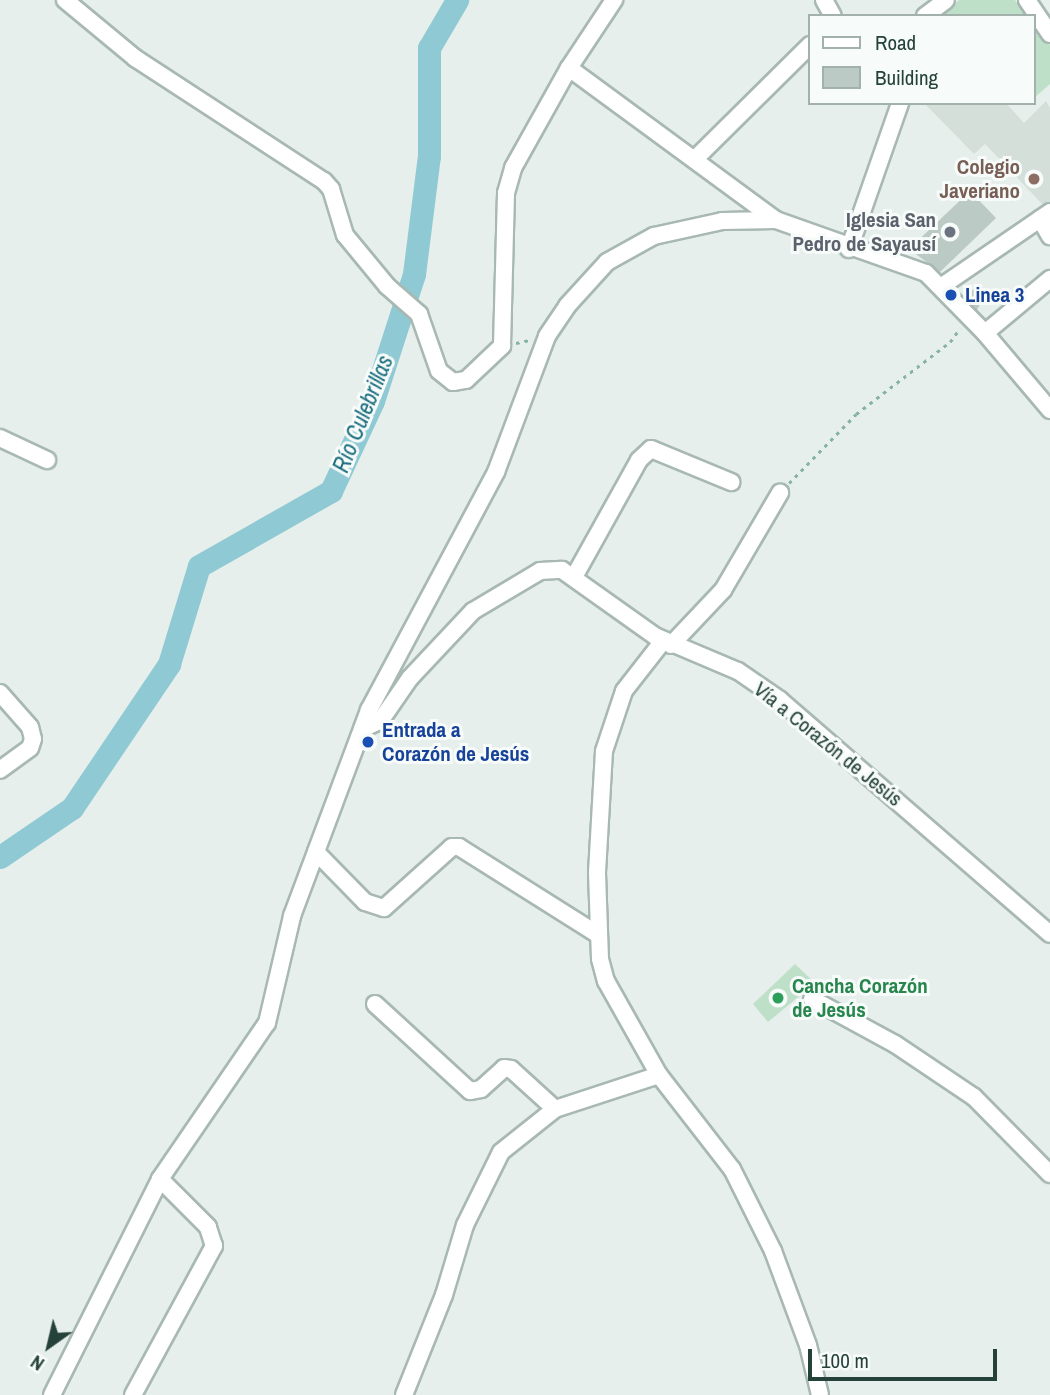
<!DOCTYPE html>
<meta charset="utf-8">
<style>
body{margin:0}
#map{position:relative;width:1050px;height:1395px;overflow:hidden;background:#e6efeb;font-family:"Archivo Narrow",sans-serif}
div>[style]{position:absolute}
.built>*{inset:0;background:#d4dfda}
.green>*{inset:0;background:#bfe0c8}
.river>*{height:23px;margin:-11.5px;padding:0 11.5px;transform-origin:11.5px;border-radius:11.5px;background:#8ec9d4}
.building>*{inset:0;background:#bbcac4}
.path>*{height:2.5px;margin-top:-1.25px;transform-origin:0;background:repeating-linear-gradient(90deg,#86b3a5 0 3.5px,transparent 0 8.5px)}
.roads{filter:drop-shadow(2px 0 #a8b8b2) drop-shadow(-2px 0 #a8b8b2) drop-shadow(0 2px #a8b8b2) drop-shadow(0 -2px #a8b8b2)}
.minor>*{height:16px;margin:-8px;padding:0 8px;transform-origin:8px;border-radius:8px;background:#fff}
.dots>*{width:19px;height:19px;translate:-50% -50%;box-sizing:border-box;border:4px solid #f7fbf9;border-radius:50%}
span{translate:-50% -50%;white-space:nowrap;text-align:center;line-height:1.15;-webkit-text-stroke:6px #f7fbf9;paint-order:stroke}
.education-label{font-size:21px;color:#785e54;font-weight:700}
.right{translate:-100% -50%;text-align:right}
.worship-label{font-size:21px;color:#5b616d;font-weight:700}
.transit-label{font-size:21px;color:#164399;font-weight:700}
.left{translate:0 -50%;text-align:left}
.street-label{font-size:21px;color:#24423a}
.leisure-label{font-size:21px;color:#27864d;font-weight:700}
.water-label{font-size:23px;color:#1c6f80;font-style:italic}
.legend{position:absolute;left:808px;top:14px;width:228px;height:91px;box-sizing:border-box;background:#f7fbf9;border:2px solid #a3b1ad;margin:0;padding:9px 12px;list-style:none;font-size:21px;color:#24423a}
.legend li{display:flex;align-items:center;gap:14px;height:35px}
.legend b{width:35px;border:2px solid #a3b1ad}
.north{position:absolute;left:14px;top:1311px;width:70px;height:70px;-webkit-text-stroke:5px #f7fbf9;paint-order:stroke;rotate:214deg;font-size:19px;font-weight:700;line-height:28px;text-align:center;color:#24423a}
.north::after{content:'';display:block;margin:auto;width:24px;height:32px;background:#24423a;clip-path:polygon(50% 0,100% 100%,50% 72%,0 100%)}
.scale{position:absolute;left:808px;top:1349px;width:189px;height:32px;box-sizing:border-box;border:4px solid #24423a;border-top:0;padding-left:9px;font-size:21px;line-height:24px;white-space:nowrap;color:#24423a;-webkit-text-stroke:5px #f7fbf9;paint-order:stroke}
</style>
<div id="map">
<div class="built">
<i style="clip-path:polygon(1046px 101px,1050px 108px,1050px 205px,1046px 208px,985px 144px,974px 154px,924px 103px,1006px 103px,1024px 123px)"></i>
</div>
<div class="green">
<i style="clip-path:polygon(959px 0,1015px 0,1027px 16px,939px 16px)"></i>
<i style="clip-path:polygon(1034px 25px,1050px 45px,1050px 84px,1034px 98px)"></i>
<i style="clip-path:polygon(795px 964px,815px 983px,768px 1022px,753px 1004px)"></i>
</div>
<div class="river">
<i style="left:0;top:857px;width:87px;rotate:-34.2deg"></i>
<i style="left:72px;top:808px;width:174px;rotate:-56deg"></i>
<i style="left:169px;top:664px;width:102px;rotate:-73deg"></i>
<i style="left:199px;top:566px;width:152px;rotate:-29.6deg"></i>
<i style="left:331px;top:491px;width:99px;rotate:-65deg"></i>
<i style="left:373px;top:401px;width:133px;rotate:-72.1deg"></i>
<i style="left:414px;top:274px;width:119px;rotate:-82.8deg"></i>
<i style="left:429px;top:156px;width:108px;rotate:-90deg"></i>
<i style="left:429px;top:48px;width:56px;rotate:-59.7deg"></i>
</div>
<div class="building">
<i style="clip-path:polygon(970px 191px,996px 218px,940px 272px,909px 249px)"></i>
<i style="clip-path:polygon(974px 289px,984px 297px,977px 310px,963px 296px)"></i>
</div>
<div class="path">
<i style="left:516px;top:343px;width:14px;rotate:-12deg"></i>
<i style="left:789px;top:483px;width:96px;rotate:-45.8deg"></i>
<i style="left:856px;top:414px;width:118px;rotate:-37.5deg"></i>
<i style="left:950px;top:342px;width:17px;rotate:-54deg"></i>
</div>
<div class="roads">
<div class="minor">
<i style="left:65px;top:0;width:91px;rotate:39.6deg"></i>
<i style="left:135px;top:58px;width:225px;rotate:33.1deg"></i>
<i style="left:324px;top:181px;width:11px;rotate:49deg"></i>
<i style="left:331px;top:189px;width:48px;rotate:73.1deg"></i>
<i style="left:345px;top:235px;width:66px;rotate:50.5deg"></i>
<i style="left:387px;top:286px;width:43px;rotate:41.2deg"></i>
<i style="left:419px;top:314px;width:60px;rotate:70.7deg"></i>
<i style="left:439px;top:371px;width:18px;rotate:38deg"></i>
<i style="left:453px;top:382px;width:13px;rotate:-9deg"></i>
<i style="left:466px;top:380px;width:50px;rotate:-43.4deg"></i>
<i style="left:502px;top:346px;width:153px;rotate:-88.5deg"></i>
<i style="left:506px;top:193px;width:26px;rotate:-74deg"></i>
<i style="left:513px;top:168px;width:115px;rotate:-60.8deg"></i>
<i style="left:569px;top:68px;width:257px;rotate:36.3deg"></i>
<i style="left:824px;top:0;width:18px;rotate:61deg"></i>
<i style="left:1027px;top:0;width:41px;rotate:55.9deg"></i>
<i style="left:925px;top:16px;width:26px;rotate:-37deg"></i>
<i style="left:569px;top:68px;width:82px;rotate:-56.5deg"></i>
<i style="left:695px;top:159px;width:162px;rotate:-44.7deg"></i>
<i style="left:1040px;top:219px;width:20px;rotate:60deg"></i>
<i style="left:849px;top:249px;width:155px;rotate:-70.7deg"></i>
<i style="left:942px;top:286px;width:131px;rotate:-34.4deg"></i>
<i style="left:985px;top:333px;width:85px;rotate:-39.7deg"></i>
<i style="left:0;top:438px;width:52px;rotate:25.1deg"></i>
<i style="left:574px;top:577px;width:134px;rotate:-60.9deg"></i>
<i style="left:639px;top:460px;width:16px;rotate:-43deg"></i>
<i style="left:651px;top:449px;width:87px;rotate:22.4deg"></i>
<i style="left:663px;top:641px;width:63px;rotate:128deg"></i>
<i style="left:624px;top:691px;width:63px;rotate:108.4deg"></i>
<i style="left:604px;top:751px;width:122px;rotate:93.3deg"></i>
<i style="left:597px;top:873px;width:86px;rotate:88deg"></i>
<i style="left:600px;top:959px;width:23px;rotate:75deg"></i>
<i style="left:606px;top:981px;width:108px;rotate:60.6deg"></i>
<i style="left:659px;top:1075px;width:119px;rotate:52.2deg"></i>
<i style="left:732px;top:1169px;width:92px;rotate:63.4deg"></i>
<i style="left:773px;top:1251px;width:100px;rotate:69.6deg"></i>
<i style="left:808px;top:1345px;width:51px;rotate:76.5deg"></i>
<i style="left:671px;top:645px;width:76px;rotate:-46.6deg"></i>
<i style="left:723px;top:590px;width:113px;rotate:-59.6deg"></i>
<i style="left:0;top:693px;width:45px;rotate:48.6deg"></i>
<i style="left:30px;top:727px;width:12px;rotate:76deg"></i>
<i style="left:33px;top:739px;width:9px;rotate:108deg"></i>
<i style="left:30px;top:748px;width:37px;rotate:144deg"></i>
<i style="left:362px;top:729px;width:21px;rotate:-25deg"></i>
<i style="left:381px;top:720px;width:51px;rotate:-55.4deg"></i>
<i style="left:410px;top:678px;width:92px;rotate:-46.8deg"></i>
<i style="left:473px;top:611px;width:78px;rotate:-30.8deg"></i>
<i style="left:540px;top:571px;width:22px;rotate:-3deg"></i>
<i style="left:562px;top:570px;width:114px;rotate:35.4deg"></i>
<i style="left:655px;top:636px;width:90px;rotate:22.9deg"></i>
<i style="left:738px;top:671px;width:51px;rotate:34.6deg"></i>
<i style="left:780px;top:700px;width:357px;rotate:40.9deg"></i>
<i style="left:316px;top:852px;width:70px;rotate:45.6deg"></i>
<i style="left:365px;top:902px;width:20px;rotate:18deg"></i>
<i style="left:384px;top:908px;width:91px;rotate:-41.9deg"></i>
<i style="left:452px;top:847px;width:7px"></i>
<i style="left:459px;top:847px;width:165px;rotate:32.2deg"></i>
<i style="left:812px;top:999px;width:94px;rotate:28.5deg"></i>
<i style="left:895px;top:1044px;width:95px;rotate:33.9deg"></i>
<i style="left:974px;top:1097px;width:108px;rotate:45.4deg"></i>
<i style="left:375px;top:1004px;width:129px;rotate:42.5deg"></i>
<i style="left:470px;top:1091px;width:11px;rotate:-10deg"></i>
<i style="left:481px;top:1089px;width:31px;rotate:-42deg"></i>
<i style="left:504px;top:1068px;width:7px;rotate:8deg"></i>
<i style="left:511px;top:1069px;width:59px;rotate:42.3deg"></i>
<i style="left:52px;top:1395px;width:241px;rotate:-63.4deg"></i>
<i style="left:160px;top:1179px;width:189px;rotate:-55.6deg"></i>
<i style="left:267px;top:1023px;width:110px;rotate:-76.8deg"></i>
<i style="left:292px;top:916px;width:220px;rotate:-69.5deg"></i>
<i style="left:369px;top:710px;width:270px;rotate:-61.9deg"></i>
<i style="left:496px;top:472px;width:145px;rotate:-69.4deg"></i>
<i style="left:547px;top:336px;width:36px;rotate:-56deg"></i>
<i style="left:567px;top:306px;width:59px;rotate:-47.7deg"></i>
<i style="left:607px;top:262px;width:54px;rotate:-29deg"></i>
<i style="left:654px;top:236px;width:70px;rotate:-12.4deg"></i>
<i style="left:722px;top:221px;width:54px;rotate:-1.1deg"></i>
<i style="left:776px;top:220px;width:159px;rotate:19.5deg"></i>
<i style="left:926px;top:273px;width:84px;rotate:45.5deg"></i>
<i style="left:985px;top:333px;width:101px;rotate:49.8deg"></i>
<i style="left:133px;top:1395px;width:170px;rotate:-61.5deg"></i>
<i style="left:214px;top:1246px;width:20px;rotate:-108deg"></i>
<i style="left:208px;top:1227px;width:68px;rotate:-135deg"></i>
<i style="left:404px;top:1395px;width:108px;rotate:-68.2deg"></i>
<i style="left:444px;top:1295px;width:73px;rotate:-73.3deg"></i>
<i style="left:465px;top:1225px;width:81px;rotate:-63.7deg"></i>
<i style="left:501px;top:1152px;width:69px;rotate:-38.5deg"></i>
<i style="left:555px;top:1109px;width:109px;rotate:-18.1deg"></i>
</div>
</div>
<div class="dots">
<i style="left:1034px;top:179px;background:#8d6e63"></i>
<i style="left:950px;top:232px;background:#6b7280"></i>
<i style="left:951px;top:295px;background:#1a4fb4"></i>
<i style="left:368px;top:742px;background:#1a4fb4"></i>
<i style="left:778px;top:998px;background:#2e9e5b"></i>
</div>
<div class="education-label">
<span class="right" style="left:1020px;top:179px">Colegio<br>Javeriano</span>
</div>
<div class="worship-label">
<span class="right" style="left:936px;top:232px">Iglesia San<br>Pedro de Sayausí</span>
</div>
<div class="transit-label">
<span class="left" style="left:965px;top:295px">Linea 3</span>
<span class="left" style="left:382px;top:742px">Entrada a<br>Corazón de Jesús</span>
</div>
<div class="street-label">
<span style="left:828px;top:744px;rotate:39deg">Vía a Corazón de Jesús</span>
</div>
<div class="leisure-label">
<span class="left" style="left:792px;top:998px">Cancha Corazón<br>de Jesús</span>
</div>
<div class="water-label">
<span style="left:363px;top:414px;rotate:-68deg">Río Culebrillas</span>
</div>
<ul class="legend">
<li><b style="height:9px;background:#fff"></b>Road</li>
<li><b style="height:19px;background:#bbcac4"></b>Building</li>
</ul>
<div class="north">N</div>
<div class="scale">100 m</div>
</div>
